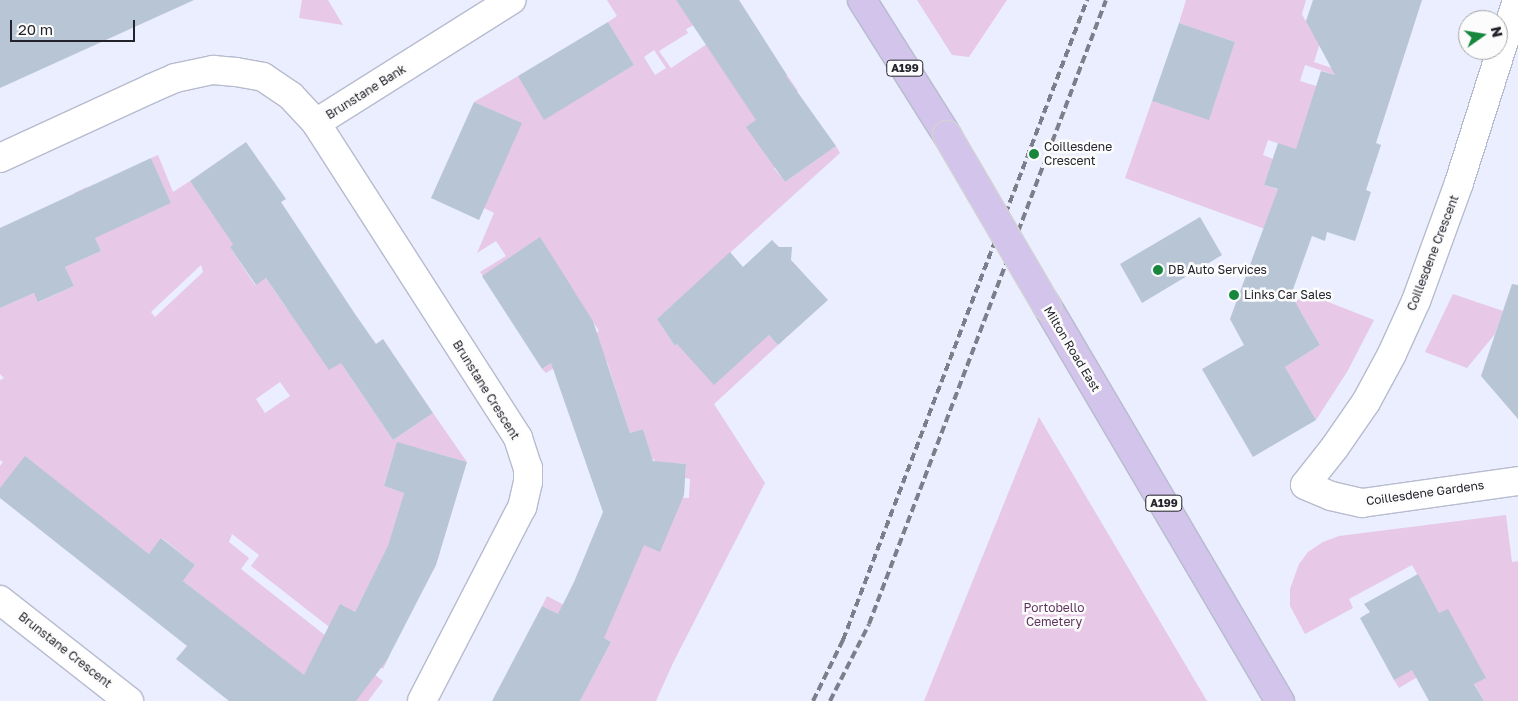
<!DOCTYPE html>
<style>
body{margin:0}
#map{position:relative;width:1518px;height:701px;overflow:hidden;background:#eaeefe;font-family:"Golos Text",sans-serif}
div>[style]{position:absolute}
.green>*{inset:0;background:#e7c8e6}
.building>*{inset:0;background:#b7c5d5}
.roads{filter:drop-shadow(1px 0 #b7bbce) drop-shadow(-1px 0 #b7bbce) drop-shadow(0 1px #b7bbce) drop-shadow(0 -1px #b7bbce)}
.minor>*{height:28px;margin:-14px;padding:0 14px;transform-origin:14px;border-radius:14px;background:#fff}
.major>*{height:28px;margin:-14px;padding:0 14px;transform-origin:14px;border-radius:14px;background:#d2c4ea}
.rail>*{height:4px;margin-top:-2px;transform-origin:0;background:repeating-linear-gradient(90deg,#7c7e8a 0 8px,transparent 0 12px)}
.bridges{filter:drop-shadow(1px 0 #d3d3d5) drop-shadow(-1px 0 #d3d3d5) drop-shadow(0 1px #d3d3d5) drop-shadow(0 -1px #d3d3d5)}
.major-bridge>*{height:28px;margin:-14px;padding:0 14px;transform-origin:14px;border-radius:14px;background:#d2c4ea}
.dots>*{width:14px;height:14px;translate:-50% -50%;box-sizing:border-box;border:2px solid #fcfcfc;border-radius:50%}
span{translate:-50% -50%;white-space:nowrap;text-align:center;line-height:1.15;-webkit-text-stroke:5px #fcfcfc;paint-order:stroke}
.shield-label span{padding:1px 4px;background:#fcfcfc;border:1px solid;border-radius:4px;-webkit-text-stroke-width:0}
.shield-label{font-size:11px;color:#22232b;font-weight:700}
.street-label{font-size:12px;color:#22232b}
.poi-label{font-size:12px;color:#22232b}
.left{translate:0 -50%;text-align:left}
.park-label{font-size:12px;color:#5d335c}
.north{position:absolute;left:1458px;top:10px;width:50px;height:50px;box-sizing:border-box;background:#fcfcfc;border:1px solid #a5a5a8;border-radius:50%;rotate:77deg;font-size:14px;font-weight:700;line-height:20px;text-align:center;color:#22232b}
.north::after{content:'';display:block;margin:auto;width:18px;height:22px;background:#18873e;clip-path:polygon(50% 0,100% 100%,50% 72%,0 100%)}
.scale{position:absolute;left:10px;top:20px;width:125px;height:22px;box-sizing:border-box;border:2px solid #22232b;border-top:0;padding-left:6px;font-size:15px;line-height:18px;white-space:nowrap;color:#22232b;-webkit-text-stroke:4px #fcfcfc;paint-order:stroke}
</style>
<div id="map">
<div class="green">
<i style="clip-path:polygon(302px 0,328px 0,343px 25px,299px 18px)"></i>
<i style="clip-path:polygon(evenodd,607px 0,676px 0,694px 25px,686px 29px,688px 33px,659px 51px,671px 68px,749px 16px,745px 103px,787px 75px,798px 91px,747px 127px,784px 161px,774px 168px,785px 182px,836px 146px,840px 153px,657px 319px,675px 346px,690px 333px,756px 321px,778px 345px,714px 404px,765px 483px,673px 663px,656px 701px,580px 701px,611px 642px,542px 606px,547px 596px,564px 605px,653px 496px,689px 498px,690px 479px,685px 478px,686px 464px,656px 462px,652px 458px,643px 429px,630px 433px,607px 362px,554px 368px,546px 373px,542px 369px,599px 331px,575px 293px,487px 281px,480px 272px,506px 256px,496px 241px,477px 253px,494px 213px,484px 208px,521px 123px,474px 102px,518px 76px,589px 92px,634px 65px,608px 22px,617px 16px,607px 0,654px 50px,666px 68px,655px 75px,644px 57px,654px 50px)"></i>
<i style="clip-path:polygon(917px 0,1007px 0,969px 57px,952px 55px)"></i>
<i style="clip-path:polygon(1186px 0,1306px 0,1302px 14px,1305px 20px,1325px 27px,1314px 62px,1392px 88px,1344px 78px,1305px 65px,1300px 81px,1316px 86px,1373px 170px,1372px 174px,1268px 140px,1263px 155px,1273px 159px,1264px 185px,1300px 197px,1287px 237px,1125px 178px,1152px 101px,1209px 119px,1235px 42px,1179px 23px)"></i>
<i style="clip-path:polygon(evenodd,158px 155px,173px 192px,190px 181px,207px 205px,250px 232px,230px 247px,255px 285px,266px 278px,287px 309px,334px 283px,345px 299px,302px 328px,376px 344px,343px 366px,393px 440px,433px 413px,467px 462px,418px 448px,394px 452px,384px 486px,404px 493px,391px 537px,440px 552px,433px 571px,388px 548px,345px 631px,390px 654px,383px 669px,251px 566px,259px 555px,232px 534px,229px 542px,249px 558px,241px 569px,383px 681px,368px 701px,314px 701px,207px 600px,183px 581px,195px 565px,162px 538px,149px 554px,121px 532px,91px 569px,0 488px,0 466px,3px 462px,0 460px,0 380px,4px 378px,0 374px,0 308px,34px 293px,39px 302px,74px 286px,65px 267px,101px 251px,74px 193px,87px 187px,107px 232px,171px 203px,151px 158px,158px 155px,201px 265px,203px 272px,155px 317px,151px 312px,201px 265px,158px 155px,280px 382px,290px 396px,265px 413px,256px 399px,280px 382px)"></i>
<i style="clip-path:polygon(1308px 294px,1374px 320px,1347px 372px,1316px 420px,1285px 367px,1320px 345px,1301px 312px,1259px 323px)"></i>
<i style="clip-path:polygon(1453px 294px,1503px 311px,1495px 334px,1467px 368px,1425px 352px)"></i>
<i style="clip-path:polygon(1039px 417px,1207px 701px,924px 701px)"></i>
<i style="clip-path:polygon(1506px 515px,1512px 562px,1518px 561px,1518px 701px,1484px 701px,1461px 660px,1436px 666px,1399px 688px,1394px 680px,1439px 613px,1412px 565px,1349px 599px,1353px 608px,1305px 634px,1290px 606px,1290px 589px,1299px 564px,1308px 552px,1323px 542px,1339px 536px)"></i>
</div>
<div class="building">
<i style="clip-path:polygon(0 0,194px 0,0 88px)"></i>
<i style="clip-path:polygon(676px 0,739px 0,787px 75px,786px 76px,836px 146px,785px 182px,746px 127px,756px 120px)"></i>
<i style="clip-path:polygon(1313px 0,1422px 0,1376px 143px,1381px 145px,1366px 190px,1371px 192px,1355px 241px,1327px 232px,1325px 241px,1312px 236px,1291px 295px,1320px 345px,1285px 367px,1316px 420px,1253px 457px,1202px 369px,1244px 345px,1230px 319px,1278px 189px,1264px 185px,1278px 143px,1296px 149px,1321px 71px,1335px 75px,1306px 21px)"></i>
<i style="clip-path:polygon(608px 22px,634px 65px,544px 120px,518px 76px)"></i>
<i style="clip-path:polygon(1179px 23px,1235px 42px,1209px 120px,1152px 101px)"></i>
<i style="clip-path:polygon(474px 102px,522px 123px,479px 220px,431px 198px)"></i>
<i style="clip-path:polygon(246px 142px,286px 199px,281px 202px,355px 314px,376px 344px,383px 339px,433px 413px,393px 440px,341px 363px,329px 370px,266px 278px,256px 285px,230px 247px,233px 244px,190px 181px)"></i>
<i style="clip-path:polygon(151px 158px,171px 203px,95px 238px,101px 251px,65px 267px,74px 286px,38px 302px,34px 293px,0 308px,0 228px)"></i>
<i style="clip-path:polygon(1200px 217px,1222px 255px,1142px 303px,1120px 264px)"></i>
<i style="clip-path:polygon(540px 237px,593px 321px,630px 433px,643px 429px,653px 461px,686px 464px,684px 495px,660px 552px,644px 545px,604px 638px,611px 642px,580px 701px,492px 701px,542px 606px,558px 614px,574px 582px,603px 512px,551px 363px,542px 369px,482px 276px)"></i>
<i style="clip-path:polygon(772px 240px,779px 247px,792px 247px,791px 260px,828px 300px,778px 345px,769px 335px,714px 385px,677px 344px,675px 346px,657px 319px,730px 252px,743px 267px)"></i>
<i style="clip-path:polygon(1512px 284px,1518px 285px,1518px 419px,1481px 376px)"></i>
<i style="clip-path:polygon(397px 442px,467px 462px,436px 565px,387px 660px,356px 701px,229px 701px,176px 659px,187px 646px,0 498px,0 488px,25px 456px,149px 554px,161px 538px,195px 565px,183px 581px,304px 675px,340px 604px,355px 612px,388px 546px,404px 493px,384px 486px)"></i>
<i style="clip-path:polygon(1418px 574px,1439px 613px,1448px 609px,1486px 678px,1474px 684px,1484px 701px,1429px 701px,1412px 670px,1394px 680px,1360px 618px,1370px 612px,1364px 604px)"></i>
</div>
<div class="roads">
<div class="minor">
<i style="left:1517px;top:0;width:192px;rotate:107.6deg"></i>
<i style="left:1459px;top:183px;width:126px;rotate:110deg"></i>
<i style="left:1416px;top:301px;width:58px;rotate:114.4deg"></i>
<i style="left:1392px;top:354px;width:55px;rotate:118.4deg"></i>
<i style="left:1366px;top:402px;width:55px;rotate:124.6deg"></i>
<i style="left:1335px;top:447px;width:48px;rotate:128.3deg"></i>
<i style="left:1305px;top:485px;width:28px;rotate:23deg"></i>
<i style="left:1331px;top:496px;width:32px;rotate:13deg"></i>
<i style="left:1362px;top:503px;width:158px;rotate:-8deg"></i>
<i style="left:316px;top:123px;width:374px;rotate:57.3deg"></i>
<i style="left:518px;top:438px;width:32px;rotate:72deg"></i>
<i style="left:528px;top:468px;width:14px;rotate:90deg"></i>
<i style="left:528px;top:482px;width:26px;rotate:103deg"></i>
<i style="left:522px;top:507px;width:218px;rotate:117.3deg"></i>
<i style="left:0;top:158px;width:167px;rotate:-24.7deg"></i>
<i style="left:152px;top:88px;width:25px;rotate:-23deg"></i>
<i style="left:175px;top:78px;width:39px;rotate:-12deg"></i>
<i style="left:213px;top:70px;width:23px;rotate:5deg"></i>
<i style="left:236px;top:72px;width:27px;rotate:10deg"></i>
<i style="left:263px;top:77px;width:34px;rotate:34deg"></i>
<i style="left:291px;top:96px;width:37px;rotate:47deg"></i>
<i style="left:316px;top:123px;width:231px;rotate:-32.2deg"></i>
<i style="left:0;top:600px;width:164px;rotate:38.1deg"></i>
</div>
<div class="major">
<i style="left:862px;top:0;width:160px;rotate:57.8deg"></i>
<i style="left:1047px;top:306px;width:459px;rotate:59.5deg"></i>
</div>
</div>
<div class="rail">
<i style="left:813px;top:701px;width:68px;rotate:-63.8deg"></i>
<i style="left:843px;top:640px;width:685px;rotate:-69.13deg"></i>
<i style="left:830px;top:701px;width:86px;rotate:-63.1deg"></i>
<i style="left:869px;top:624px;width:667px;rotate:-69.2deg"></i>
</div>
<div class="bridges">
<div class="major-bridge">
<i style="left:947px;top:135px;width:198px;rotate:59.7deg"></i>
</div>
</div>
<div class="dots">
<i style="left:1034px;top:154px;background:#18873e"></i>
<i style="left:1158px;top:270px;background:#18873e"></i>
<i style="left:1234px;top:295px;background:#18873e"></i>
</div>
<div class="shield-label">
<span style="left:905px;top:68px">A199</span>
<span style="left:1164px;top:503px">A199</span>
</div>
<div class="street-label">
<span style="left:366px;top:92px;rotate:-32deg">Brunstane Bank</span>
<span style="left:1433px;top:253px;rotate:-69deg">Coillesdene Crescent</span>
<span style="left:1072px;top:349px;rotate:59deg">Milton Road East</span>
<span style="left:486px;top:390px;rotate:58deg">Brunstane Crescent</span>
<span style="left:1425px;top:493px;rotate:-8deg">Coillesdene Gardens</span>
<span style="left:65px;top:650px;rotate:38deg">Brunstane Crescent</span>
</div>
<div class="poi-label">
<span class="left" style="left:1044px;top:154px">Coillesdene<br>Crescent</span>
<span class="left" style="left:1168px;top:270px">DB Auto Services</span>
<span class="left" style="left:1244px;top:295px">Links Car Sales</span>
</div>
<div class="park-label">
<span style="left:1054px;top:615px">Portobello<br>Cemetery</span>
</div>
<div class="north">N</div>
<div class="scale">20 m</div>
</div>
